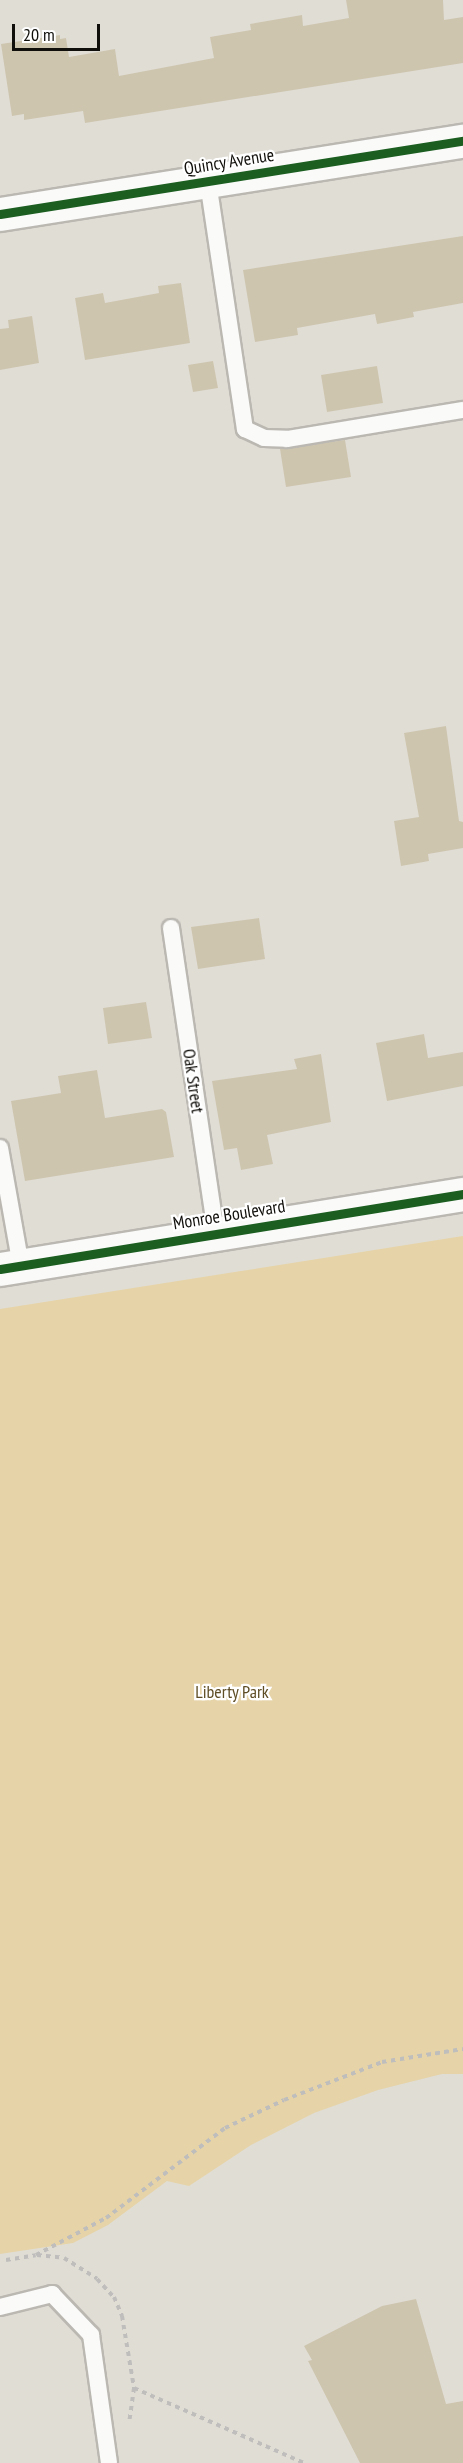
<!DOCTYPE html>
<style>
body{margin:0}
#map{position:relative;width:463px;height:2463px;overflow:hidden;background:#e0ddd5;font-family:"PT Sans Narrow",sans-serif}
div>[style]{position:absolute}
.green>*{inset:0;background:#e6d4a8}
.building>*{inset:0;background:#cec5af}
.path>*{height:4px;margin-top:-2px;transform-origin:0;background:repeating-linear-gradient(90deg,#bfbebc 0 4.5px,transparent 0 9px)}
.roads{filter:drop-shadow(2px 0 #bbb8b2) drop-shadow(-2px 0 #bbb8b2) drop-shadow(0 2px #bbb8b2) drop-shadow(0 -2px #bbb8b2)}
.lane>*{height:16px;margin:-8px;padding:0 8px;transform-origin:8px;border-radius:8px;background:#fafaf9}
.street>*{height:33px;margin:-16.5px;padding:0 16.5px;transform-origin:16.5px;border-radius:16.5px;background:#fafaf9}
.secondary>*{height:33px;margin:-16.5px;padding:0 16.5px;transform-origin:16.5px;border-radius:16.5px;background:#fafaf9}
.cycleway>*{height:9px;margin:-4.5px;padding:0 4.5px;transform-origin:4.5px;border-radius:4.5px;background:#1b5e20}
span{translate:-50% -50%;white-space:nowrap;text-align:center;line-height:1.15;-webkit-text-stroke:4.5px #fff;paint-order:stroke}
.street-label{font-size:18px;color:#110f0b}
.park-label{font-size:18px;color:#5f4e25}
.scale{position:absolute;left:12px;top:24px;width:88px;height:27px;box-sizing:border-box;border:3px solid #110f0b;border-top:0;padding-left:8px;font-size:18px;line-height:21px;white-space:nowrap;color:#110f0b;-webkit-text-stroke:4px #fff;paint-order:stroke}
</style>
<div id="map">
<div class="green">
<i style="clip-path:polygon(463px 1236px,463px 2074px,442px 2074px,378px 2090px,314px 2113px,251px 2145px,189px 2186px,167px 2181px,108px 2225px,73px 2243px,0 2254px,0 1309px)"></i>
</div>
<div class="building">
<i style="clip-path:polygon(346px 0,443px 0,444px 20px,463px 17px,463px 63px,85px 123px,83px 111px,24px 120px,24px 114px,12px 116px,1px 44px,60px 35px,60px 39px,66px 38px,69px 57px,115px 49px,119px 76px,214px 58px,210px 37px,251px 30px,250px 24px,302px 15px,303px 26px,349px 18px)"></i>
<i style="clip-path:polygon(463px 236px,463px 303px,413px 312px,414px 317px,377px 324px,375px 314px,297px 328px,298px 335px,255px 342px,243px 270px)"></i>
<i style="clip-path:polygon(181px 283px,190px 343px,85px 360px,75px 298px,103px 293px,105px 303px,159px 293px,158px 286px)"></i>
<i style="clip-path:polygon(32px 316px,39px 363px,0 370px,0 329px,9px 328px,8px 320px)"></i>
<i style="clip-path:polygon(213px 361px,218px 388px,193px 392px,188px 365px)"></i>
<i style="clip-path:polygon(377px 366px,383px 403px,327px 412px,321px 375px)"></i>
<i style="clip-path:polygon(345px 440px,351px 477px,286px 487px,280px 449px)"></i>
<i style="clip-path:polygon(446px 726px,459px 821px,463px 822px,463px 848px,428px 854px,429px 861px,401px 866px,394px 821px,419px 817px,404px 733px)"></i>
<i style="clip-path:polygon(259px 918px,265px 959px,198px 969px,191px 927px)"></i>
<i style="clip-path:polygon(146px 1002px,152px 1038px,108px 1044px,103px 1008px)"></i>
<i style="clip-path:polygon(424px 1034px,428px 1058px,463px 1052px,463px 1086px,387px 1101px,376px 1043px)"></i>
<i style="clip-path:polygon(321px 1054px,331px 1122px,267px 1135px,273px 1164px,241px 1170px,237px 1148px,224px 1150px,212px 1081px,297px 1069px,294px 1059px)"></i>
<i style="clip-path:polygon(97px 1070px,105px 1118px,162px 1109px,166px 1112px,174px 1157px,25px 1181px,11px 1101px,61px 1093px,58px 1076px)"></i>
<i style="clip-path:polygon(416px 2299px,446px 2404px,463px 2401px,463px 2463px,360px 2463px,308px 2361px,312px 2360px,304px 2346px,382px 2306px)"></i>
</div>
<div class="path">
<i style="left:37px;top:2255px;width:27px;rotate:6deg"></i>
<i style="left:64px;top:2258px;width:39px;rotate:32deg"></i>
<i style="left:97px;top:2279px;width:25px;rotate:47deg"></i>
<i style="left:114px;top:2297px;width:21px;rotate:67deg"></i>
<i style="left:122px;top:2316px;width:73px;rotate:80.5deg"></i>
<i style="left:134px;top:2388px;width:35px;rotate:98deg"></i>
<i style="left:6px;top:2260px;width:30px;rotate:-9deg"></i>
<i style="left:36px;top:2255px;width:79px;rotate:-27.9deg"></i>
<i style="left:106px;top:2218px;width:149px;rotate:-37.1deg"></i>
<i style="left:225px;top:2128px;width:65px;rotate:-25.4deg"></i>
<i style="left:284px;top:2100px;width:105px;rotate:-21.2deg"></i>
<i style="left:382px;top:2062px;width:82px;rotate:-9.1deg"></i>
<i style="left:134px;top:2388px;width:186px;rotate:23.8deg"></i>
</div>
<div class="roads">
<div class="lane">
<i style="left:208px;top:182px;width:250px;rotate:81.5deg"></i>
<i style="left:245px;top:429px;width:21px;rotate:25deg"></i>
<i style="left:264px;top:438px;width:23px;rotate:2deg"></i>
<i style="left:287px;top:439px;width:178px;rotate:-9.4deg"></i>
<i style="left:171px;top:928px;width:309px;rotate:81.6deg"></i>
<i style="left:0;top:1148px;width:120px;rotate:79.9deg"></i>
<i style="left:0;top:2307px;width:54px;rotate:-14deg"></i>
<i style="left:52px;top:2294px;width:57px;rotate:46.4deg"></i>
<i style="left:91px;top:2335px;width:129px;rotate:82deg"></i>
</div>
<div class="street">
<i style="left:0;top:214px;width:469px;rotate:-9deg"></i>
</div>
<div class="secondary">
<i style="left:0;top:1269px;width:469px;rotate:-9.2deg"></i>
</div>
</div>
<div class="cycleway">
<i style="left:0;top:214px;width:469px;rotate:-9deg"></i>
<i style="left:0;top:1269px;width:469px;rotate:-9.2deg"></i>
</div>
<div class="street-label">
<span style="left:229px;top:162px;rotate:-9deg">Quincy Avenue</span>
<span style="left:193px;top:1081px;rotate:82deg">Oak Street</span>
<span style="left:229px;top:1215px;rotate:-9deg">Monroe Boulevard</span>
</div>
<div class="park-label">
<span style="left:232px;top:1692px">Liberty Park</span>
</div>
<div class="scale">20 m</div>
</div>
